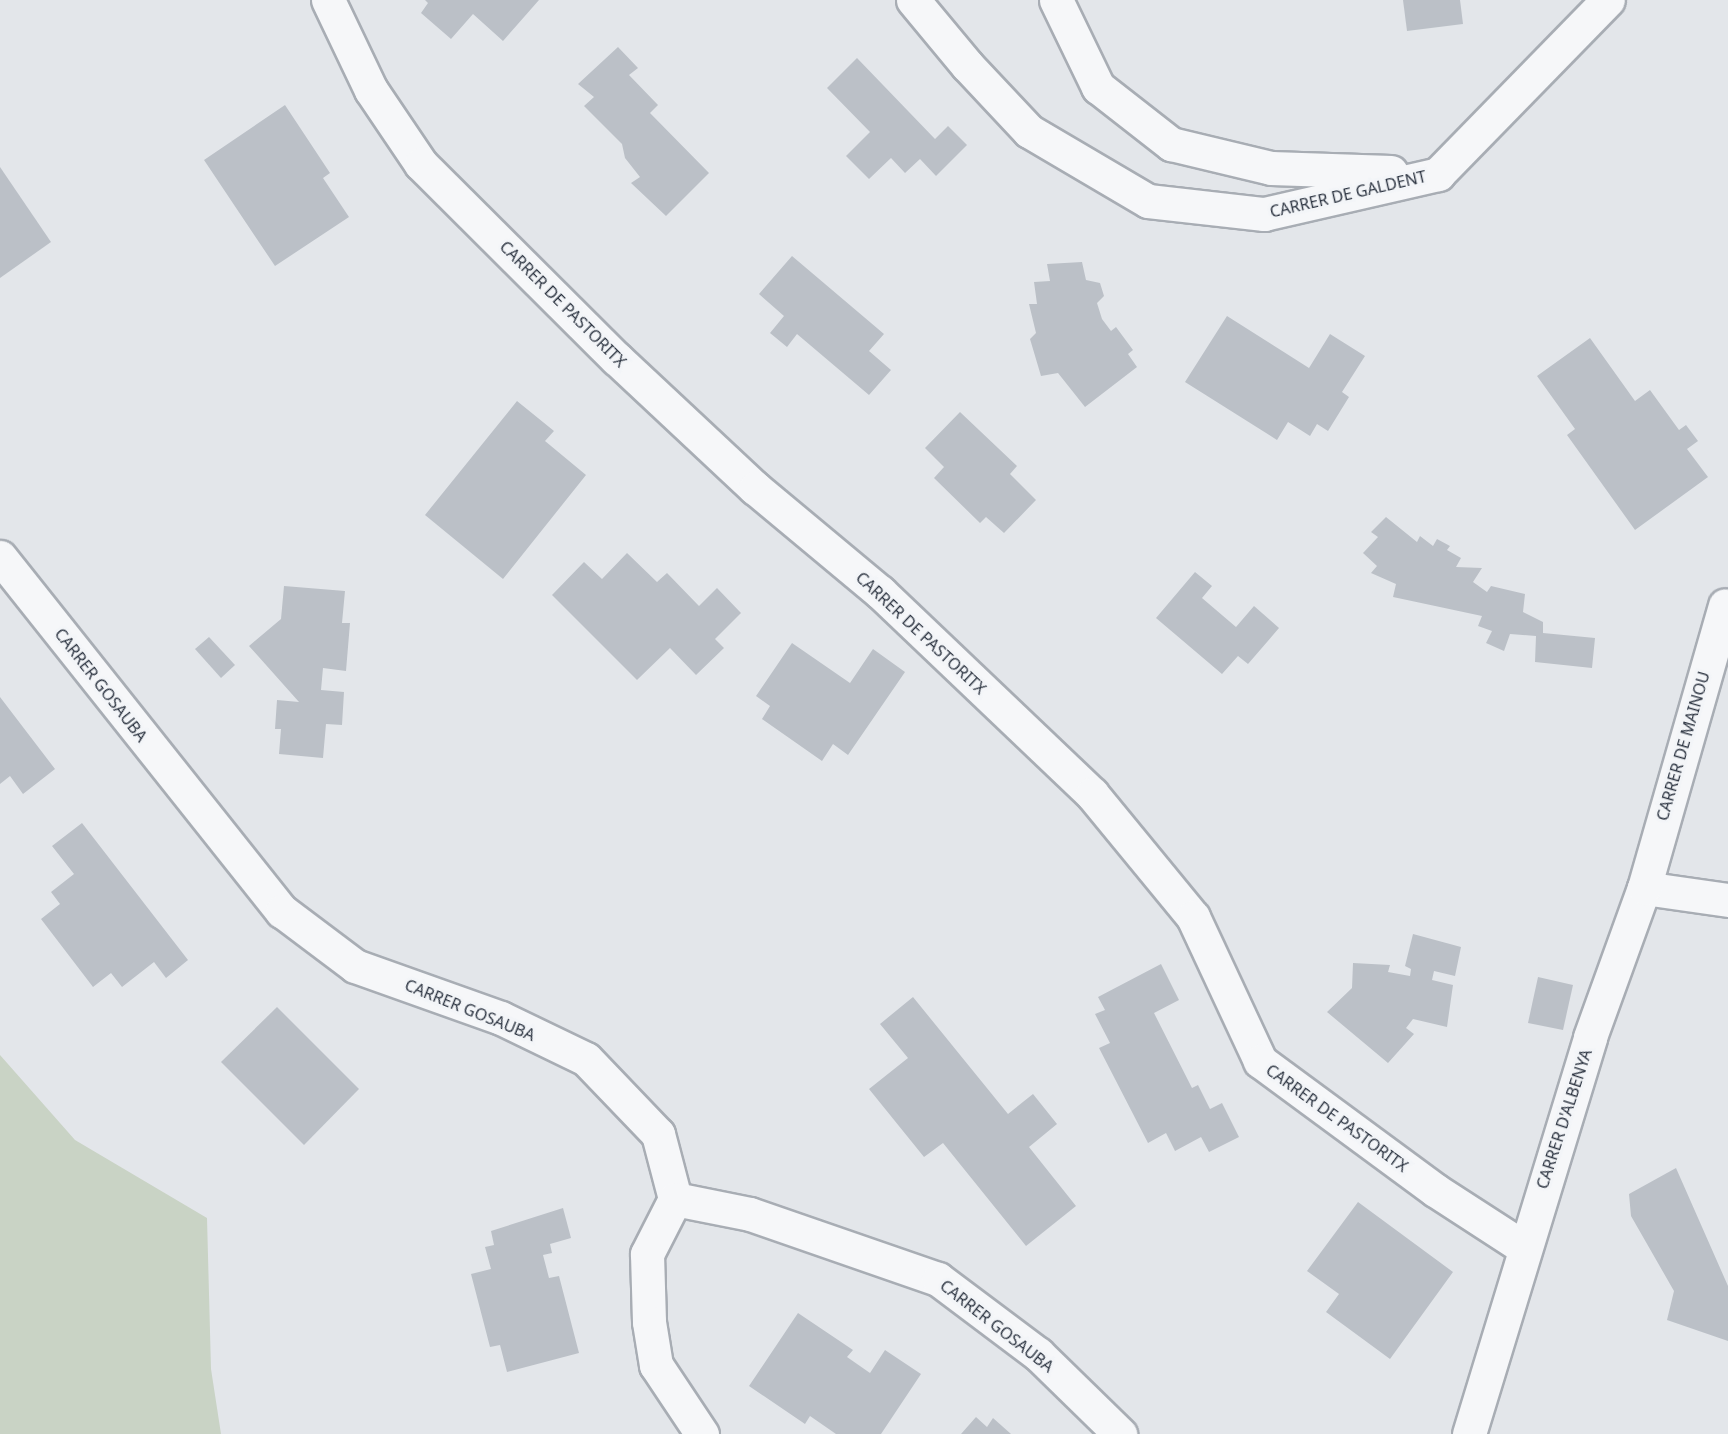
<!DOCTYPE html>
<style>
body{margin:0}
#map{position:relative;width:1728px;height:1434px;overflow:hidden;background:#e3e6ea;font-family:"Noto Sans",sans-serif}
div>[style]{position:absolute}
.green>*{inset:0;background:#c9d3c5}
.building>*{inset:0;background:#bbc0c7}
.roads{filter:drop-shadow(2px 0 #a8adb4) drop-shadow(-2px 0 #a8adb4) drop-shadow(0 2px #a8adb4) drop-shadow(0 -2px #a8adb4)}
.minor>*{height:33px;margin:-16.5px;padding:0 16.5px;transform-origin:16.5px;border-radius:16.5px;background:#f6f7f9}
span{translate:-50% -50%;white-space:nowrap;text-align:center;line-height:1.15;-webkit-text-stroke:6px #f3f5f8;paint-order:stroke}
.street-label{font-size:16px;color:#2c3441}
</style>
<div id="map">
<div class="green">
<i style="clip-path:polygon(0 1055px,75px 1140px,207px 1218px,211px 1369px,221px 1434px,0 1434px)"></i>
</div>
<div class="building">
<i style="clip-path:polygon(425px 0,539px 0,503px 41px,473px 14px,451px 39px,421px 13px,428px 3px)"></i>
<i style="clip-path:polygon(1403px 0,1460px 0,1463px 24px,1407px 31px)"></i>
<i style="clip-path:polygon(618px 47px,638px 68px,629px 75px,658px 105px,650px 113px,709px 173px,666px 216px,631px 183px,640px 177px,625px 158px,622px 144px,584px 106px,594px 97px,578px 84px)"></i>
<i style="clip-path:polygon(857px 58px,935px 139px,948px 126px,967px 145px,936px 176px,920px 159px,905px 173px,891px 158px,869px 179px,846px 156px,870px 132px,827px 88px)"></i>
<i style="clip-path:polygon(285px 105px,330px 173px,323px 178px,349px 217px,275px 266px,204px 160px)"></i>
<i style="clip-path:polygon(0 167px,51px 242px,0 278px)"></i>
<i style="clip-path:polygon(792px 256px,884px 334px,869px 351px,891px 370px,869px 395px,797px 334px,787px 347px,770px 333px,784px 316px,759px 294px)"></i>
<i style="clip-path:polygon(1082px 262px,1086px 280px,1100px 283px,1104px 296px,1097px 303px,1102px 319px,1111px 331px,1116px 327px,1133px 350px,1128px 354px,1137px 367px,1085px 407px,1058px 373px,1041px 376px,1030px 339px,1036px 333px,1029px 304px,1037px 304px,1034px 282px,1050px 281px,1047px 264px)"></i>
<i style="clip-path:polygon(1227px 316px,1309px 368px,1330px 334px,1365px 356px,1342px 392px,1349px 397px,1328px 431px,1317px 424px,1310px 436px,1288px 422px,1277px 440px,1185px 382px)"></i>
<i style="clip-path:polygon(1590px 338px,1635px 401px,1650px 390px,1679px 430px,1686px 425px,1698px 441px,1687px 449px,1708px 477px,1635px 530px,1567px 435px,1575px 429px,1537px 376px)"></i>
<i style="clip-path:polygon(517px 401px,554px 431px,545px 441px,586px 475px,503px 579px,425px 515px)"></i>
<i style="clip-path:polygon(960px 412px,1017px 466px,1010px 474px,1036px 500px,1004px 533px,986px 517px,980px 523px,934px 478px,944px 467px,925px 448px)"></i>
<i style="clip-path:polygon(1386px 517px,1417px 542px,1420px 536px,1433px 546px,1437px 539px,1450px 546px,1447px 550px,1461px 558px,1456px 567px,1482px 568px,1473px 582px,1487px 592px,1491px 586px,1525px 594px,1523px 612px,1543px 622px,1543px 633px,1595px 638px,1592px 668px,1535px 662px,1536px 636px,1510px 634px,1504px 651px,1486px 643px,1492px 631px,1478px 626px,1482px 616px,1393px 597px,1396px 584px,1371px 573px,1377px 566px,1363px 553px,1378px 537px,1371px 532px)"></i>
<i style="clip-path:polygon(627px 553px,657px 582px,667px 573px,699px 606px,717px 588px,741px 613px,715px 639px,724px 648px,696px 675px,670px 648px,637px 680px,552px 595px,584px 562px,602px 579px)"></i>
<i style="clip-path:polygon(1195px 572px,1212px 586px,1202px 598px,1236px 627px,1254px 606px,1279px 628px,1248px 664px,1238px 656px,1222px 674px,1156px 618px)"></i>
<i style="clip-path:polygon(284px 586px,345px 591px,342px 623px,350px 623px,346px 671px,323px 668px,321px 690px,344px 692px,342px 725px,326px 724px,323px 758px,279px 754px,281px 729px,275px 729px,277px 700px,299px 702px,249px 646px,281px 619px)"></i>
<i style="clip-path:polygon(209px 637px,235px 665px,221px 678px,195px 649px)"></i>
<i style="clip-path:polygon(792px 643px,850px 683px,873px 649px,905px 672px,848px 755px,833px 744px,822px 761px,762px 719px,770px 706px,756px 696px)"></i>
<i style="clip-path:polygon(0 697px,55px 769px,23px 794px,10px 776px,0 784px)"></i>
<i style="clip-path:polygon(82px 823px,188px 960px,166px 978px,154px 962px,122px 987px,111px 973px,93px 987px,41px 919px,60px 904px,51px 892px,74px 874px,52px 846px)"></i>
<i style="clip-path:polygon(1413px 934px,1461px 947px,1455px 976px,1434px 971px,1432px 980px,1453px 985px,1447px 1027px,1413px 1019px,1406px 1028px,1414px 1034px,1388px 1063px,1327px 1012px,1352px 988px,1353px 963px,1390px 965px,1388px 972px,1410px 976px,1411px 969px,1405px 966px)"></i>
<i style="clip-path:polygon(1161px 964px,1179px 1000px,1154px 1013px,1192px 1088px,1198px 1085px,1210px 1109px,1222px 1103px,1239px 1137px,1209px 1152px,1201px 1137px,1175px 1151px,1166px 1133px,1148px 1143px,1099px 1048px,1110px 1043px,1095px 1014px,1105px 1010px,1098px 997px)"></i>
<i style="clip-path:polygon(1538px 977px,1573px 985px,1563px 1030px,1528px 1023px)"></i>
<i style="clip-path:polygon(913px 997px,1008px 1114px,1033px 1094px,1057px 1124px,1029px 1147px,1076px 1206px,1026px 1246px,943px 1143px,924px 1157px,869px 1089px,908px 1058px,880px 1024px)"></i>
<i style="clip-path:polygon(277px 1007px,359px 1089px,304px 1145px,221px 1062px)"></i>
<i style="clip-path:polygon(1676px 1168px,1728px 1286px,1728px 1341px,1667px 1320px,1674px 1291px,1631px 1216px,1629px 1194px)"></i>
<i style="clip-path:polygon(1358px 1202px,1453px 1272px,1390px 1359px,1326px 1312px,1339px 1294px,1307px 1271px)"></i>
<i style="clip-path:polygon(563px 1208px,571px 1238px,550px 1244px,552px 1253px,543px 1255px,549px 1278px,559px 1276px,579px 1353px,507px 1372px,500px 1345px,490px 1347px,471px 1274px,491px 1269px,485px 1247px,494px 1245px,491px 1231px)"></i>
<i style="clip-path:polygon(798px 1313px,853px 1350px,847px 1357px,870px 1373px,885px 1350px,921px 1374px,881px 1434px,836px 1434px,810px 1416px,805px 1424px,749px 1386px)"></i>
<i style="clip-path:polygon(976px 1417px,987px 1427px,993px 1418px,1011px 1434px,961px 1434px)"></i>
</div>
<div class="roads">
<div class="minor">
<i style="left:328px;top:0;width:100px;rotate:64.5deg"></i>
<i style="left:371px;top:90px;width:89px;rotate:56deg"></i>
<i style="left:421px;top:164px;width:276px;rotate:44.9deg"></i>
<i style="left:617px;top:359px;width:189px;rotate:43.1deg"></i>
<i style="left:755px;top:488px;width:163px;rotate:39.8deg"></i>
<i style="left:880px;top:592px;width:293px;rotate:43.6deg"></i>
<i style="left:1092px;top:794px;width:159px;rotate:50.6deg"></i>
<i style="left:1193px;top:917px;width:159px;rotate:65deg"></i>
<i style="left:1260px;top:1061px;width:217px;rotate:36.4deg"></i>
<i style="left:1435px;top:1190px;width:105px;rotate:32.9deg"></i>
<i style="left:913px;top:0;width:85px;rotate:50.3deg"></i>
<i style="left:967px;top:65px;width:91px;rotate:46.8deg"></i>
<i style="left:1029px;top:131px;width:138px;rotate:30.5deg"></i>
<i style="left:1148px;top:201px;width:117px;rotate:6.4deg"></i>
<i style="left:1264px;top:214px;width:179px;rotate:-12.9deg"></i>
<i style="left:1438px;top:174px;width:243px;rotate:-45.7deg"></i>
<i style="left:1056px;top:0;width:97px;rotate:64.2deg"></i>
<i style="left:1098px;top:87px;width:93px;rotate:38deg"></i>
<i style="left:1171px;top:144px;width:103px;rotate:13.5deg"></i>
<i style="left:1271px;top:168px;width:120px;rotate:1.9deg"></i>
<i style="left:0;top:557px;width:453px;rotate:51.5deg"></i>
<i style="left:282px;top:911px;width:91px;rotate:37deg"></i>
<i style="left:355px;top:966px;width:155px;rotate:19.6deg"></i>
<i style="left:501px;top:1018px;width:94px;rotate:25.8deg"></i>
<i style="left:586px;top:1059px;width:104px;rotate:46.2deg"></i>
<i style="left:658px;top:1134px;width:67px;rotate:75.3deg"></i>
<i style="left:675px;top:1199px;width:76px;rotate:11.3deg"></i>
<i style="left:750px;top:1214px;width:199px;rotate:19.1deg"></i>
<i style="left:938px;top:1279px;width:125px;rotate:36.9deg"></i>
<i style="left:1038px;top:1354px;width:115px;rotate:44.3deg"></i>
<i style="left:1644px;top:888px;width:85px;rotate:8.1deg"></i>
<i style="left:675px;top:1199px;width:62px;rotate:117deg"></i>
<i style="left:647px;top:1254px;width:68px;rotate:88.3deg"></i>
<i style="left:649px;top:1322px;width:44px;rotate:80.8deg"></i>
<i style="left:656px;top:1365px;width:83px;rotate:56.3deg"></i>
<i style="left:1469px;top:1434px;width:415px;rotate:-73deg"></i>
<i style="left:1590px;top:1037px;width:158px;rotate:-70.1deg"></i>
<i style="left:1644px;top:888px;width:294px;rotate:-74deg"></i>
</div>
</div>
<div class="street-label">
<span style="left:1348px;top:194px;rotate:-13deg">CARRER DE GALDENT</span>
<span style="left:563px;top:304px;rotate:45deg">CARRER DE PASTORITX</span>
<span style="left:921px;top:633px;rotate:43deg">CARRER DE PASTORITX</span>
<span style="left:101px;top:685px;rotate:52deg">CARRER GOSAUBA</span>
<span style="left:1683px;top:746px;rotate:-74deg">CARRER DE MAINOU</span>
<span style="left:470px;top:1010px;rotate:22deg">CARRER GOSAUBA</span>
<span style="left:1337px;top:1118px;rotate:36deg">CARRER DE PASTORITX</span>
<span style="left:1564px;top:1119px;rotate:-72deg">CARRER D'ALBENYA</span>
<span style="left:997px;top:1326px;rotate:38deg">CARRER GOSAUBA</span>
</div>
</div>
